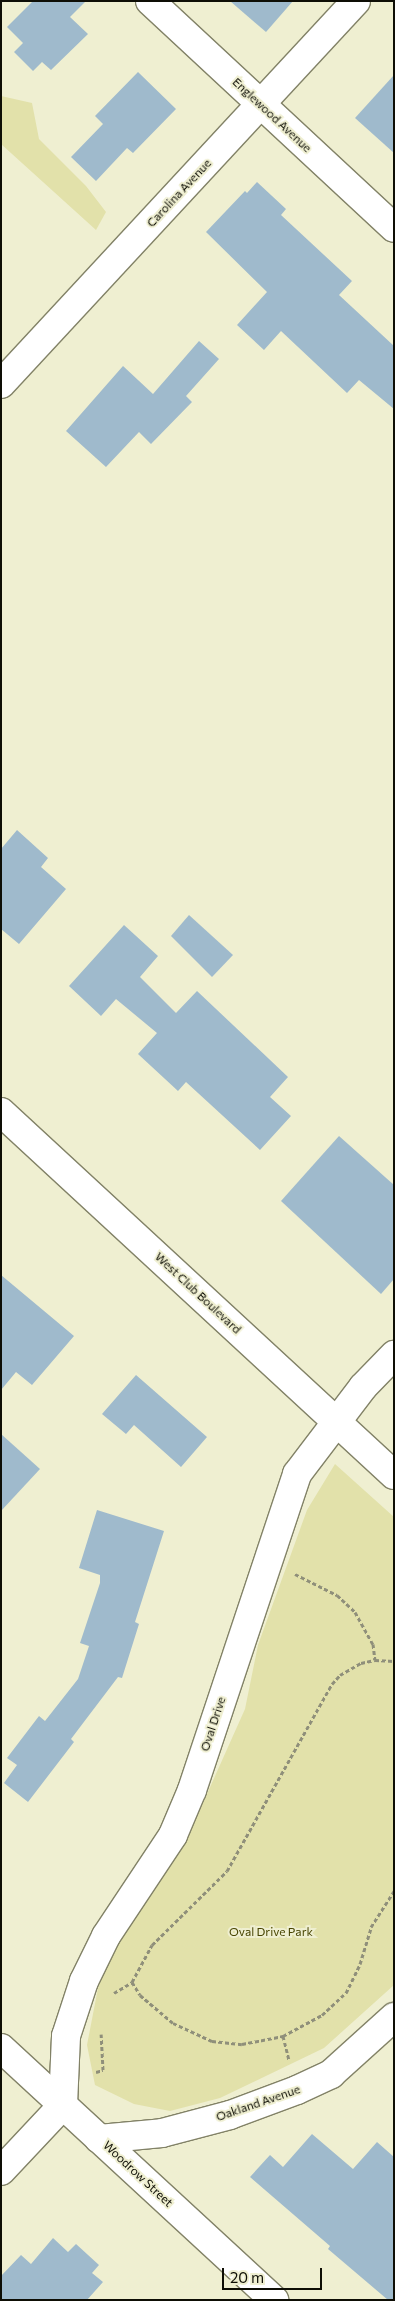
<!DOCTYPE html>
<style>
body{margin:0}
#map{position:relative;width:395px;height:2301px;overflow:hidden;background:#efefd1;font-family:Commissioner,sans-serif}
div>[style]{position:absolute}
.green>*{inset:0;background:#e2e1aa}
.building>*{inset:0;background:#9fbacc}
.path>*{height:3px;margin-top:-1.5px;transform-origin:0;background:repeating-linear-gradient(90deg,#8f8f7a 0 4px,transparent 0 6.5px)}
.roads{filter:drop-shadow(1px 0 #828267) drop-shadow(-1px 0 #828267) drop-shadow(0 1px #828267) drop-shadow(0 -1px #828267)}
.minor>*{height:28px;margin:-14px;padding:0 14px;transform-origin:14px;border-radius:14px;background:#fff}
.tertiary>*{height:28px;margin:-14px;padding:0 14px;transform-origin:14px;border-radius:14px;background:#fff}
span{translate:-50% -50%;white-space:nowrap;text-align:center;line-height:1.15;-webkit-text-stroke:4px #efefd1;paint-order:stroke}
.street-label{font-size:12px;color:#0e0e05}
.park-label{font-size:12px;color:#484502}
.frame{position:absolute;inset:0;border:2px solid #0e0e05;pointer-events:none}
.scale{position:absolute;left:222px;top:2268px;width:100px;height:22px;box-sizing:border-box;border:2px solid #0e0e05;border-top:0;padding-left:6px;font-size:15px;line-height:18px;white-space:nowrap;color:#0e0e05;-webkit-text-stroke:4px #efefd1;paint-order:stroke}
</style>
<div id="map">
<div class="green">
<i style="clip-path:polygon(1px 96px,32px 103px,39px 139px,86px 186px,106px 212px,96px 230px,1px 144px)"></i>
<i style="clip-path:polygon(335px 1464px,394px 1517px,394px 1985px,324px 2048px,220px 2098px,170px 2111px,134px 2104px,95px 2085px,87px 2045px,98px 1988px,114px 1944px,186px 1841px,245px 1709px,258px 1645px,307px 1510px)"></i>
</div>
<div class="building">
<i style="clip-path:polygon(33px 1px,86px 1px,70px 17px,88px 34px,51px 70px,42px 62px,33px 71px,14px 52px,23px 43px,7px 27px)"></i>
<i style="clip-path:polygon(230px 1px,293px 1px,266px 32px)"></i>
<i style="clip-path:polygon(138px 72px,176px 109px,133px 153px,127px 148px,96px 181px,71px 157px,103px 124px,95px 116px)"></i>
<i style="clip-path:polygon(394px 75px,394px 153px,355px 118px)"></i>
<i style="clip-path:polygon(257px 182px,286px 209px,281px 215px,352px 281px,339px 295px,394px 346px,394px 409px,359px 380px,347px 393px,281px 331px,264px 350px,237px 325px,267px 292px,206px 232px,245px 191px,247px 193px)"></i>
<i style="clip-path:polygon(199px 341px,219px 359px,186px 396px,192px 402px,151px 444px,139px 432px,106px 467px,66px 431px,123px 366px,153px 394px)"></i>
<i style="clip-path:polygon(17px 830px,48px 858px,41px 867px,66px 889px,19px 944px,1px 929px,1px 849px)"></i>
<i style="clip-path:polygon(189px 915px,233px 955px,212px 977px,171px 936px)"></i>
<i style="clip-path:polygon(124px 925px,158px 956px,140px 977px,176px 1013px,197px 991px,288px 1077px,270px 1097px,291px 1116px,260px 1150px,186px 1082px,178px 1091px,138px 1054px,157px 1033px,116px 999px,101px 1016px,69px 986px)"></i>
<i style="clip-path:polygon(339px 1136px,394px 1185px,394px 1279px,381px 1294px,281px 1201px)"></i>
<i style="clip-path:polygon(1px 1275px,74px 1336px,32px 1385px,16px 1372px,1px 1390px)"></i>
<i style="clip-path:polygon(136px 1375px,207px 1437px,181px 1467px,134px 1425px,126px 1434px,102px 1414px)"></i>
<i style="clip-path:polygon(1px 1434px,40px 1469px,1px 1511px)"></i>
<i style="clip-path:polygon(97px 1510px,164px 1531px,135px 1622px,139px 1624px,122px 1678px,118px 1677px,71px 1739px,74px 1742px,28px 1802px,4px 1783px,17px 1765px,7px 1758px,39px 1716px,45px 1721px,78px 1679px,89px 1646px,80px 1643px,100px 1583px,100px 1575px,79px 1568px)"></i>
<i style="clip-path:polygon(312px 2134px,353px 2169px,377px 2142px,394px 2157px,394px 2300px,388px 2300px,328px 2249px,330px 2246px,250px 2177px,270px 2155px,283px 2167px)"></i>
<i style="clip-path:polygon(53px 2238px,68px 2252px,76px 2244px,99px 2265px,92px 2273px,103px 2282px,87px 2300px,1px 2300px,1px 2276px,21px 2255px,31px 2264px)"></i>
</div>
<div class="path">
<i style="left:295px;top:1574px;width:47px;rotate:26.6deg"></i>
<i style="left:337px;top:1595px;width:25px;rotate:43deg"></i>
<i style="left:355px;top:1612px;width:37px;rotate:61deg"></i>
<i style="left:373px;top:1644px;width:16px;rotate:83deg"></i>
<i style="left:132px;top:1982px;width:15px;rotate:58deg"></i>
<i style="left:140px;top:1995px;width:43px;rotate:40.3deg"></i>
<i style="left:173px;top:2023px;width:43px;rotate:24.8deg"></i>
<i style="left:212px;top:2041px;width:30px;rotate:6deg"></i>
<i style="left:242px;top:2044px;width:42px;rotate:-11deg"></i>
<i style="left:283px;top:2036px;width:44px;rotate:-28.3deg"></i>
<i style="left:322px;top:2015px;width:33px;rotate:-43deg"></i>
<i style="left:346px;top:1993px;width:32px;rotate:-64deg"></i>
<i style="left:360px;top:1964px;width:39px;rotate:-73deg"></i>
<i style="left:371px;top:1927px;width:43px;rotate:-57.4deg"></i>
<i style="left:114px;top:1993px;width:21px;rotate:-31deg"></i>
<i style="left:132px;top:1982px;width:42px;rotate:-61.6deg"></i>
<i style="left:152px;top:1945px;width:105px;rotate:-44.6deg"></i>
<i style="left:227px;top:1871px;width:214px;rotate:-60.7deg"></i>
<i style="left:332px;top:1684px;width:12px;rotate:-48deg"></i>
<i style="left:340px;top:1675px;width:24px;rotate:-30deg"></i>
<i style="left:361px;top:1663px;width:14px;rotate:-12deg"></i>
<i style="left:375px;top:1660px;width:19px;rotate:3deg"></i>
<i style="left:283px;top:2036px;width:25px;rotate:76deg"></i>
<i style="left:96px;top:2072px;width:7px;rotate:-16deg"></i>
<i style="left:103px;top:2070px;width:36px;rotate:-93deg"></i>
</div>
<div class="roads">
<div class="minor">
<i style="left:150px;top:1px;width:333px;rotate:42.9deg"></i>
<i style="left:1px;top:384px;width:522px;rotate:-47.17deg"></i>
<i style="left:1px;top:2048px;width:372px;rotate:42.7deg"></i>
<i style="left:99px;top:2139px;width:63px;rotate:-5.4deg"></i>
<i style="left:162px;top:2133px;width:70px;rotate:-14.8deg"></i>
<i style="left:230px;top:2115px;width:72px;rotate:-20.5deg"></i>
<i style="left:297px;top:2090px;width:38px;rotate:-25deg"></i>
<i style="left:331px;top:2074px;width:85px;rotate:-42.1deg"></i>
<i style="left:1px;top:2171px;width:91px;rotate:-46.8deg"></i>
<i style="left:63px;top:2105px;width:69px;rotate:-87.5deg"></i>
<i style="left:66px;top:2036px;width:58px;rotate:-71.9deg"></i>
<i style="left:84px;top:1981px;width:50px;rotate:-63.9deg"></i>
<i style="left:106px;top:1936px;width:121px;rotate:-56.4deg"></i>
<i style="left:173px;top:1835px;width:49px;rotate:-67.1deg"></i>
<i style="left:192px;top:1790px;width:333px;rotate:-71.6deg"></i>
<i style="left:297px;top:1474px;width:109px;rotate:-52.8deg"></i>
<i style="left:363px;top:1387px;width:45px;rotate:-45.9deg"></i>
</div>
<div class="tertiary">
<i style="left:1px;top:1112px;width:535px;rotate:42.73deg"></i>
</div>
</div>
<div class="street-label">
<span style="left:272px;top:115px;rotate:43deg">Englewood Avenue</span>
<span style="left:179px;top:193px;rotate:-47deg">Carolina Avenue</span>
<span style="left:198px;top:1293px;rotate:43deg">West Club Boulevard</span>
<span style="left:213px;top:1724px;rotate:-72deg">Oval Drive</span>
<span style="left:258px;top:2103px;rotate:-19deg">Oakland Avenue</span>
<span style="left:138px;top:2174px;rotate:43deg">Woodrow Street</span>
</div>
<div class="park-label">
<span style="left:271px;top:1932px">Oval Drive Park</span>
</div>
<div class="frame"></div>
<div class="scale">20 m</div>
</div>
